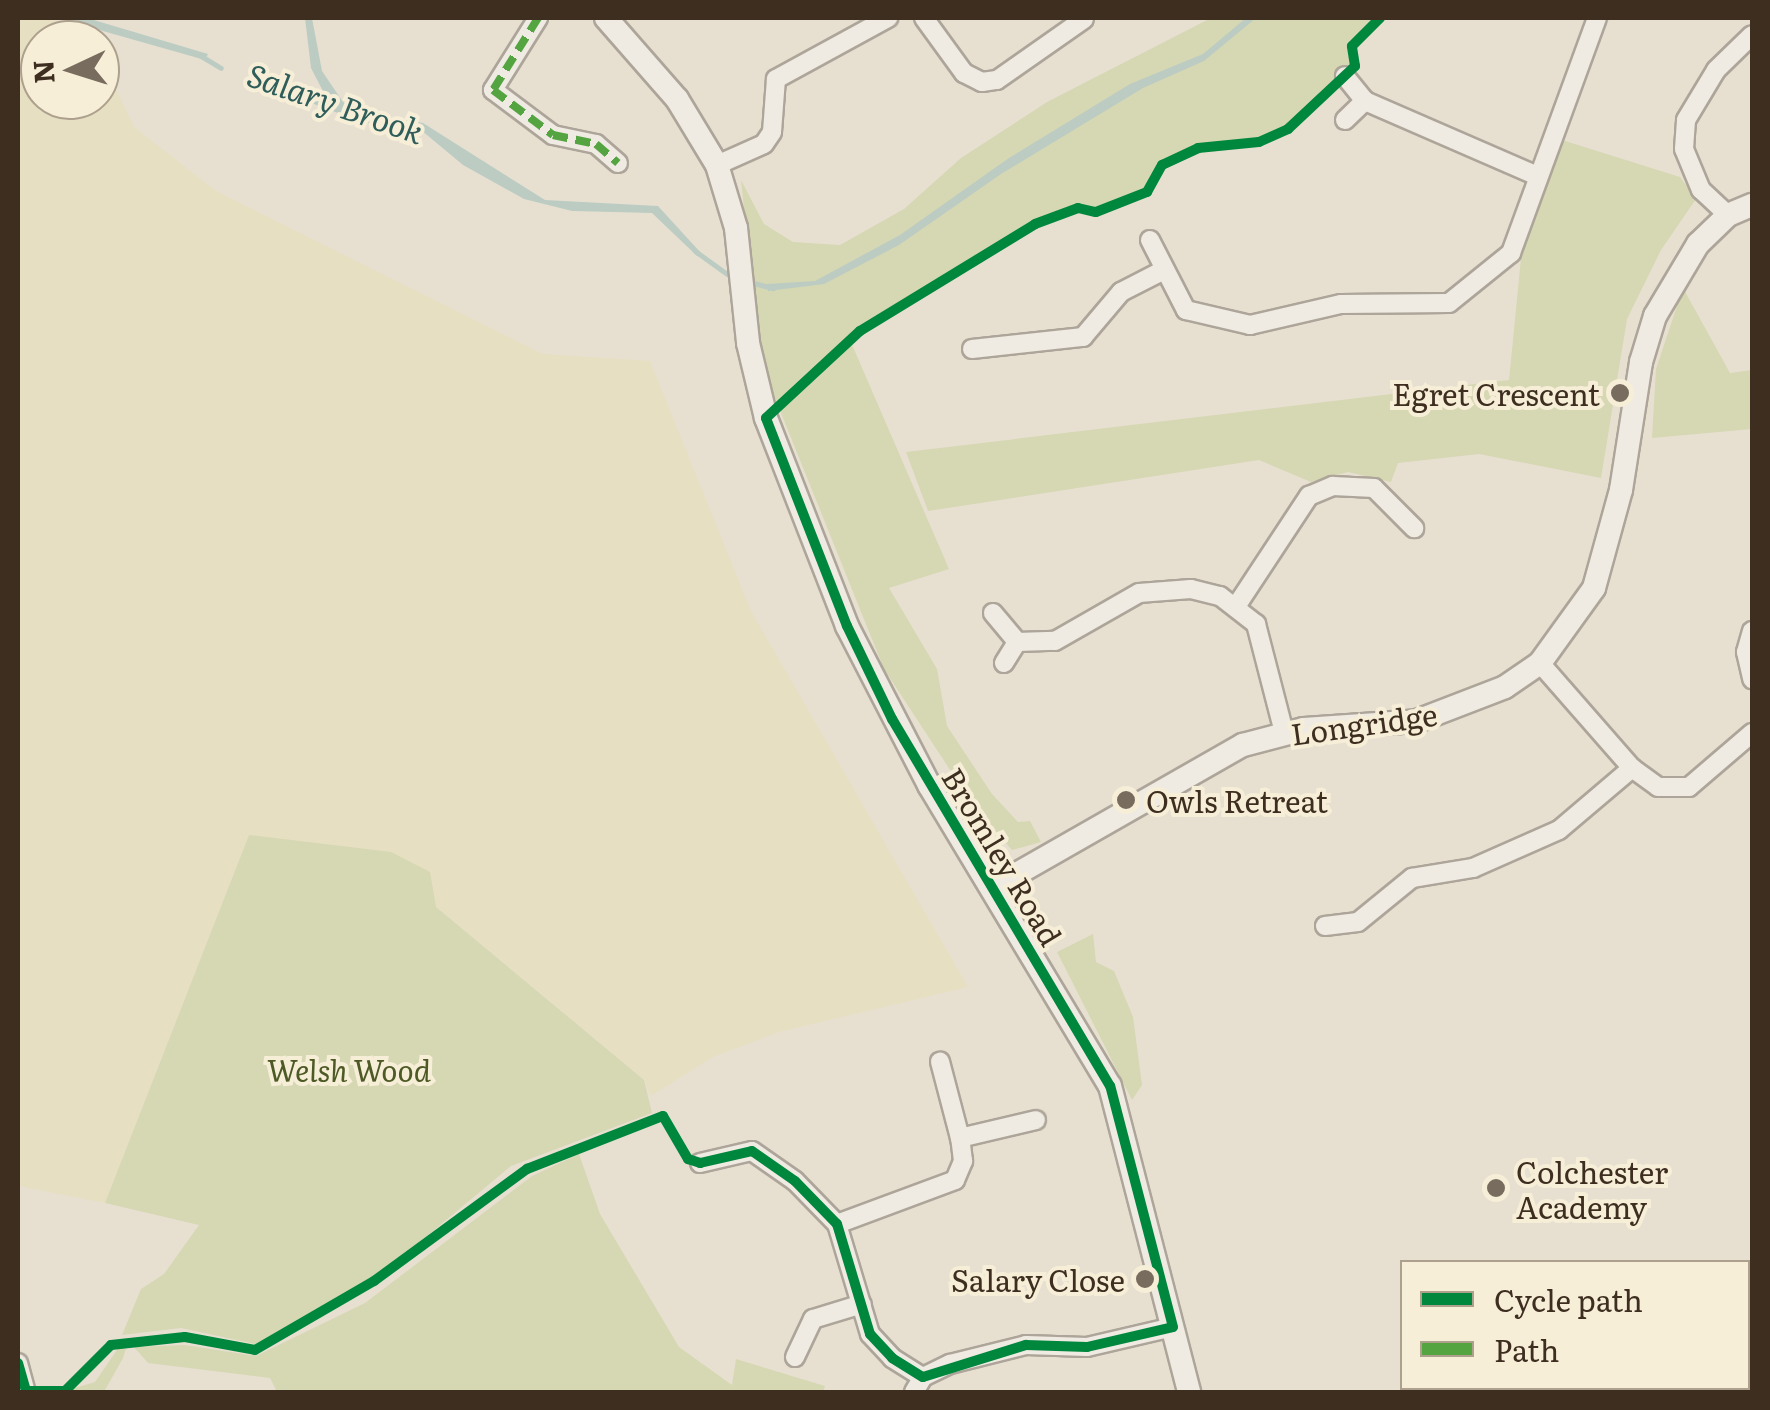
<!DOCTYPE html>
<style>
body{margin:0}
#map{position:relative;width:1770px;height:1410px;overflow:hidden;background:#e7e0d1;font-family:Literata,serif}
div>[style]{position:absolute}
.farmland>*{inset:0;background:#e6dfc2}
.green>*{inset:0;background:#d6d7b3}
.water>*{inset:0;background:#bcccc2}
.stream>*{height:5px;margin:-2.5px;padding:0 2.5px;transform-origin:2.5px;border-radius:2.5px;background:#bcccc2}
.roads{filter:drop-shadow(2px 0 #ada599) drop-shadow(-2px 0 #ada599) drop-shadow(0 2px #ada599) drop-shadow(0 -2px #ada599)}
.minor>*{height:18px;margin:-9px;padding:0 9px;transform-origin:9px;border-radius:9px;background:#efebe3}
.tertiary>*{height:22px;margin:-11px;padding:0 11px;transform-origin:11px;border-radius:11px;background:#efebe3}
.quiet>*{height:8px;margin-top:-4px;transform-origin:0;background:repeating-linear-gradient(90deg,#54a441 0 15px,transparent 0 23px)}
.cycleway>*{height:10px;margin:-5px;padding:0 5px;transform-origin:5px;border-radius:5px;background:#00873e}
.dots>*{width:28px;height:28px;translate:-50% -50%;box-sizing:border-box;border:5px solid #f7eed8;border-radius:50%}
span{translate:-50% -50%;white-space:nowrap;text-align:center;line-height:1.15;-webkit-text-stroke:8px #f7eed8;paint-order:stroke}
.poi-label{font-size:30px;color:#3d2e20}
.right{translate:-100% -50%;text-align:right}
.left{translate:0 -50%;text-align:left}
.street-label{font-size:30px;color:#3d2e20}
.park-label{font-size:30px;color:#4d5a26;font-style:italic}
.water-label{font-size:32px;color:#2f5d5a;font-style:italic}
.frame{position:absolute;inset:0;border:20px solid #3d2e20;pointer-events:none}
.legend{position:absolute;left:1400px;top:1260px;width:350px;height:130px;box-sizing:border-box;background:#f7eed8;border:2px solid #ada18e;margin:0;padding:12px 18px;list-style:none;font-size:30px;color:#3d2e20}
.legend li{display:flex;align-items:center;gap:20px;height:50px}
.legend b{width:50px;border:2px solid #ada18e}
.north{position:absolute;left:20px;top:20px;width:100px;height:100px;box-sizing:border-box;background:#f7eed8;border:2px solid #ada18e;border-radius:50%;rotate:266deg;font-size:28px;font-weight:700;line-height:40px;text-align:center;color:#3d2e20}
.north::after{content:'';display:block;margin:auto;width:35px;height:45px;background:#786c5e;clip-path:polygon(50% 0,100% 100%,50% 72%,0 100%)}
</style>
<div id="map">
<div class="farmland">
<i style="clip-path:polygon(18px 18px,52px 18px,89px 40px,40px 40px,40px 100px,100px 100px,100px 56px,134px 127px,216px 191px,543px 354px,650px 361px,751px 611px,968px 987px,779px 1032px,713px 1057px,651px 1096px,644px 1080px,436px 907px,249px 835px,105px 1203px,18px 1186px)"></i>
</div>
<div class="green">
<i style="clip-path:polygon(1211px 18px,1381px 18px,1352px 46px,1352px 69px,1288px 129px,1259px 142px,1198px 148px,1162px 166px,1147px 192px,1096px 212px,1057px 213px,850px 340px,949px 569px,889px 588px,937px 669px,947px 726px,992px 794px,1018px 822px,1030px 821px,1041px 842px,1012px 850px,975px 808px,884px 669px,779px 408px,766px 418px,741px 180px,764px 224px,793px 242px,840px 245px,904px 209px,961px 158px,1047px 102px)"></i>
<i style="clip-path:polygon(1562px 140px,1680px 177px,1696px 199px,1661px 250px,1627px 319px,1601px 478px,1479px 454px,1398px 463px,1391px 482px,1348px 472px,1311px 482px,1259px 460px,928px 511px,906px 452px,1509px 380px,1521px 258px)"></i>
<i style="clip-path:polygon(1683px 288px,1730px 373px,1752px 370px,1752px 429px,1652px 438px,1656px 369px)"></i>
<i style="clip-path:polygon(249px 835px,391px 852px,430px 872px,436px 907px,644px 1080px,652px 1113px,511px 1166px,360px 1292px,255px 1344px,181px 1328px,122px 1335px,141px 1289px,164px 1274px,199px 1225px,105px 1203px)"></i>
<i style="clip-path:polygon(1093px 934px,1096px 962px,1114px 971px,1133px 1017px,1142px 1085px,1132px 1100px,1057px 952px)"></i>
<i style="clip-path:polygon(579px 1154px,600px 1214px,679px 1347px,732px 1385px,736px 1359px,825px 1386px,823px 1392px,277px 1392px,270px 1378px,148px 1363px,134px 1347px,185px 1345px,256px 1356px,365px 1303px,532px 1176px)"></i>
<i style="clip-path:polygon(119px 1347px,126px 1349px,123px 1358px,104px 1392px,61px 1392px,95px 1382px)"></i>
<i style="clip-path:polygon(1596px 1388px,1721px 1388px,1723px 1392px,1597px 1392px)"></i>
</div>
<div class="water">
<i style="clip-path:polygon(57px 18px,87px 18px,208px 54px,205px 60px)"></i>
<i style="clip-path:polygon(305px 18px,312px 18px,322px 71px,343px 102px,370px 114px,423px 123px,545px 200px,658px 206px,701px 253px,697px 256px,652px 213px,572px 211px,524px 199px,463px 165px,421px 130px,362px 122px,290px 95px,280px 82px,326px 97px,311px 68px)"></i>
<i style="clip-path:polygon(1246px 18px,1256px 18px,1204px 61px,1143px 88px,1001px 174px,899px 245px,824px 284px,768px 291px,767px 284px,815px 281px,900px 235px,1009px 158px,1130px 84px,1203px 54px)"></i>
</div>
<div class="stream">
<i style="left:201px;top:56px;width:23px;rotate:31deg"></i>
<i style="left:695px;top:251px;width:48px;rotate:35.7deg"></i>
<i style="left:750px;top:282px;width:24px;rotate:15deg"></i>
</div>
<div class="roads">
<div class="minor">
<i style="left:538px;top:18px;width:85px;rotate:122deg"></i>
<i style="left:493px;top:90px;width:75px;rotate:36.9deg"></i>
<i style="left:553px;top:135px;width:44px;rotate:11.8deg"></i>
<i style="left:596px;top:144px;width:29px;rotate:41deg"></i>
<i style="left:924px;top:18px;width:68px;rotate:54deg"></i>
<i style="left:964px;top:73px;width:20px;rotate:27deg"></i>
<i style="left:982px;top:82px;width:15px;rotate:-8deg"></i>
<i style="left:997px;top:80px;width:106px;rotate:-35deg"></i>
<i style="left:1365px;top:101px;width:185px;rotate:23.5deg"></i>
<i style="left:1345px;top:120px;width:28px;rotate:-44deg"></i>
<i style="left:1365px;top:101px;width:32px;rotate:-129deg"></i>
<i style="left:717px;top:165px;width:51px;rotate:-24.1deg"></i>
<i style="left:764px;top:144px;width:14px;rotate:-56deg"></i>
<i style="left:772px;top:132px;width:53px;rotate:-85.7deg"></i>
<i style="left:776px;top:79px;width:128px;rotate:-28.6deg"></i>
<i style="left:1728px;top:215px;width:37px;rotate:-137deg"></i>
<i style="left:1701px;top:190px;width:44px;rotate:-112.5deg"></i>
<i style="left:1684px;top:149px;width:29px;rotate:-86deg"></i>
<i style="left:1686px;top:120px;width:58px;rotate:-59deg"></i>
<i style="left:1716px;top:70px;width:50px;rotate:-44.2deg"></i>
<i style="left:1150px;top:240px;width:79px;rotate:62.8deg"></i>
<i style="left:1186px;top:310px;width:66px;rotate:13.2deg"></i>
<i style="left:1250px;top:325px;width:93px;rotate:-13deg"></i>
<i style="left:1341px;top:304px;width:108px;rotate:-0.5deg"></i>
<i style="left:1449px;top:303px;width:80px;rotate:-38.9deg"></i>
<i style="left:1511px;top:253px;width:250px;rotate:-69.9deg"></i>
<i style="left:972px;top:349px;width:112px;rotate:-6.2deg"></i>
<i style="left:1083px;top:337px;width:59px;rotate:-49.8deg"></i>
<i style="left:1121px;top:292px;width:48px;rotate:-27.1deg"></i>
<i style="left:1237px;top:605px;width:131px;rotate:-56.6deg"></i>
<i style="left:1309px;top:496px;width:26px;rotate:-23deg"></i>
<i style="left:1333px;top:486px;width:41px;rotate:2.8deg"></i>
<i style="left:1374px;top:488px;width:57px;rotate:45deg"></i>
<i style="left:993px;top:613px;width:38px;rotate:50deg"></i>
<i style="left:1017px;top:642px;width:38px;rotate:-2deg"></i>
<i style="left:1055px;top:641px;width:97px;rotate:-29.7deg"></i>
<i style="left:1139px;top:593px;width:52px;rotate:-4.4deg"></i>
<i style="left:1191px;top:589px;width:30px;rotate:14deg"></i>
<i style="left:1220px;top:596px;width:46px;rotate:37.9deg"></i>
<i style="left:1256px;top:624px;width:112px;rotate:75.5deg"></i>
<i style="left:1752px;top:631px;width:22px;rotate:106deg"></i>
<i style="left:1746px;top:652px;width:28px;rotate:77deg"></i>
<i style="left:1004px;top:663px;width:25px;rotate:-58deg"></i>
<i style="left:1540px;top:663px;width:140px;rotate:48.8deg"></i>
<i style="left:1632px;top:768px;width:32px;rotate:36deg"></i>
<i style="left:1658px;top:787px;width:31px"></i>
<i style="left:1689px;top:787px;width:83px;rotate:-40.6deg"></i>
<i style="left:1325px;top:926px;width:33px;rotate:-7deg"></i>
<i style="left:1358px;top:922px;width:70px;rotate:-39.2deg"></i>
<i style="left:1412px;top:878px;width:62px;rotate:-9.3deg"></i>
<i style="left:1473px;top:868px;width:94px;rotate:-23.8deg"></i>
<i style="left:1559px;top:830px;width:96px;rotate:-40.3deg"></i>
<i style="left:960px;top:1138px;width:78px;rotate:-13.3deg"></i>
<i style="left:700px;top:1163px;width:53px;rotate:-13deg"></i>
<i style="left:752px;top:1151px;width:52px;rotate:34.9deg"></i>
<i style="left:795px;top:1181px;width:60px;rotate:45.7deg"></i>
<i style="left:837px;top:1224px;width:115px;rotate:73.3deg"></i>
<i style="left:870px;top:1334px;width:33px;rotate:47deg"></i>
<i style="left:892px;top:1358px;width:36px;rotate:32deg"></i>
<i style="left:837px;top:1224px;width:126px;rotate:-20.4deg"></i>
<i style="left:955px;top:1180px;width:21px;rotate:-67deg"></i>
<i style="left:963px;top:1161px;width:23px;rotate:-97deg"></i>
<i style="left:960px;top:1138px;width:79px;rotate:-104.7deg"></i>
<i style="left:795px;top:1357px;width:42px;rotate:-64.7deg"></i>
<i style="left:813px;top:1319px;width:51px;rotate:-17deg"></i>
<i style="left:18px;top:1363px;width:30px;rotate:75deg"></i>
<i style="left:914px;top:1392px;width:17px;rotate:-59deg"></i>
<i style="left:923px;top:1377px;width:30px;rotate:-26deg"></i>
<i style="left:950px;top:1364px;width:78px;rotate:-14deg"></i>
<i style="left:1026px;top:1345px;width:61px;rotate:1.9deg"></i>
<i style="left:1087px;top:1347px;width:88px;rotate:-13.1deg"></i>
</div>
<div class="tertiary">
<i style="left:606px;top:18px;width:108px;rotate:48.8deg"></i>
<i style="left:677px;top:99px;width:77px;rotate:58.8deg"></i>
<i style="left:717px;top:165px;width:66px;rotate:73.2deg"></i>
<i style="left:736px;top:228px;width:116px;rotate:84deg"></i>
<i style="left:748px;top:343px;width:77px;rotate:76.5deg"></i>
<i style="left:766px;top:418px;width:223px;rotate:68.7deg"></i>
<i style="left:847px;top:626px;width:179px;rotate:62.7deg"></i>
<i style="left:929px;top:785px;width:351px;rotate:59deg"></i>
<i style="left:1110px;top:1086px;width:316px;rotate:75.5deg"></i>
<i style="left:992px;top:888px;width:289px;rotate:-29.7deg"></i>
<i style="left:1243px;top:745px;width:63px;rotate:-14.7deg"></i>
<i style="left:1304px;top:729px;width:113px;rotate:-4deg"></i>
<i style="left:1417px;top:721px;width:94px;rotate:-21.1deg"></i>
<i style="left:1505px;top:687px;width:42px;rotate:-34.4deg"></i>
<i style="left:1540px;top:663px;width:92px;rotate:-54.2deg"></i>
<i style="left:1594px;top:588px;width:102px;rotate:-74.6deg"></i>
<i style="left:1621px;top:490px;width:130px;rotate:-81.1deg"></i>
<i style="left:1641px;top:362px;width:48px;rotate:-73.1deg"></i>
<i style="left:1655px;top:316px;width:84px;rotate:-59.2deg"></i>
<i style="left:1698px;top:244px;width:42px;rotate:-44deg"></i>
<i style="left:1728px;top:215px;width:26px;rotate:-23deg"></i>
</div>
</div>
<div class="quiet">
<i style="left:538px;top:18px;width:85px;rotate:122deg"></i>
<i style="left:493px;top:90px;width:75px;rotate:36.9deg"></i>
<i style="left:553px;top:135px;width:44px;rotate:11.8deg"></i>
<i style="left:596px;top:144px;width:29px;rotate:41deg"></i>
</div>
<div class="cycleway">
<i style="left:18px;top:1363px;width:29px;rotate:74deg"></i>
<i style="left:26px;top:1391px;width:39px"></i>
<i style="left:65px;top:1391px;width:65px;rotate:-45deg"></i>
<i style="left:111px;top:1345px;width:74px;rotate:-6.2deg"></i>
<i style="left:185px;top:1337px;width:71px;rotate:10.5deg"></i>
<i style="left:255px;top:1350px;width:138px;rotate:-30.1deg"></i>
<i style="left:374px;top:1281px;width:190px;rotate:-36.2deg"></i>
<i style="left:527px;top:1169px;width:146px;rotate:-21.3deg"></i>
<i style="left:663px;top:1116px;width:50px;rotate:59.8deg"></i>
<i style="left:688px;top:1159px;width:13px;rotate:18deg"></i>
<i style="left:700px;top:1163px;width:53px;rotate:-13deg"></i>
<i style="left:752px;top:1151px;width:52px;rotate:34.9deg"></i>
<i style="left:795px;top:1181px;width:60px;rotate:45.7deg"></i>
<i style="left:837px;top:1224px;width:115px;rotate:73.3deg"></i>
<i style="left:870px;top:1334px;width:33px;rotate:47deg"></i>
<i style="left:892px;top:1358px;width:36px;rotate:32deg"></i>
<i style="left:923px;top:1377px;width:108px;rotate:-17.3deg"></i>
<i style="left:1026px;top:1345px;width:61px;rotate:1.9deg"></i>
<i style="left:1087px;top:1347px;width:88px;rotate:-13.1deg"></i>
<i style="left:1173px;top:1327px;width:249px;rotate:-104.6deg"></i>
<i style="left:1110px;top:1086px;width:427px;rotate:-120.7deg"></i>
<i style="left:892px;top:719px;width:103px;rotate:-115.8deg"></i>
<i style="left:847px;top:626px;width:223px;rotate:-111.3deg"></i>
<i style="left:766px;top:418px;width:128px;rotate:-42.8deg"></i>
<i style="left:860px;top:331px;width:205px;rotate:-31.4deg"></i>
<i style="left:1035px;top:224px;width:46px;rotate:-20.4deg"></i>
<i style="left:1078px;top:208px;width:18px;rotate:13deg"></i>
<i style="left:1096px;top:212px;width:55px;rotate:-21.4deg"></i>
<i style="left:1147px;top:192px;width:31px;rotate:-61deg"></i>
<i style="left:1162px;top:165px;width:40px;rotate:-25deg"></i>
<i style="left:1198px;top:148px;width:61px;rotate:-5.6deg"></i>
<i style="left:1259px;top:142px;width:32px;rotate:-24deg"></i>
<i style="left:1288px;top:129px;width:92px;rotate:-43.2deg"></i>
<i style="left:1355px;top:66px;width:20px;rotate:-99deg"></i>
<i style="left:1352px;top:46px;width:40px;rotate:-45deg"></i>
</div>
<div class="dots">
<i style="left:1620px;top:393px;background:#786c5e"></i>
<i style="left:1126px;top:800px;background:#786c5e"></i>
<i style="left:1496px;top:1188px;background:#786c5e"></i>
<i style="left:1145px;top:1279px;background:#786c5e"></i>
</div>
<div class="poi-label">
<span class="right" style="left:1600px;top:393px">Egret Crescent</span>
<span class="left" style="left:1146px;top:800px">Owls Retreat</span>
<span class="left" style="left:1516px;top:1188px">Colchester<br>Academy</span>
<span class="right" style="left:1125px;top:1279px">Salary Close</span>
</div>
<div class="street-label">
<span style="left:1364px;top:723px;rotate:-8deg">Longridge</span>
<span style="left:1003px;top:856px;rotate:59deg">Bromley Road</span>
</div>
<div class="park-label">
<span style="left:349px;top:1069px">Welsh Wood</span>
</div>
<div class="water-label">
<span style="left:336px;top:102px;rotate:19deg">Salary Brook</span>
</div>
<div class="frame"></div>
<ul class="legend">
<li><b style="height:12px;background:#00873e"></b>Cycle path</li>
<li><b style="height:12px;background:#54a441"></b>Path</li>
</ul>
<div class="north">N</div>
</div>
